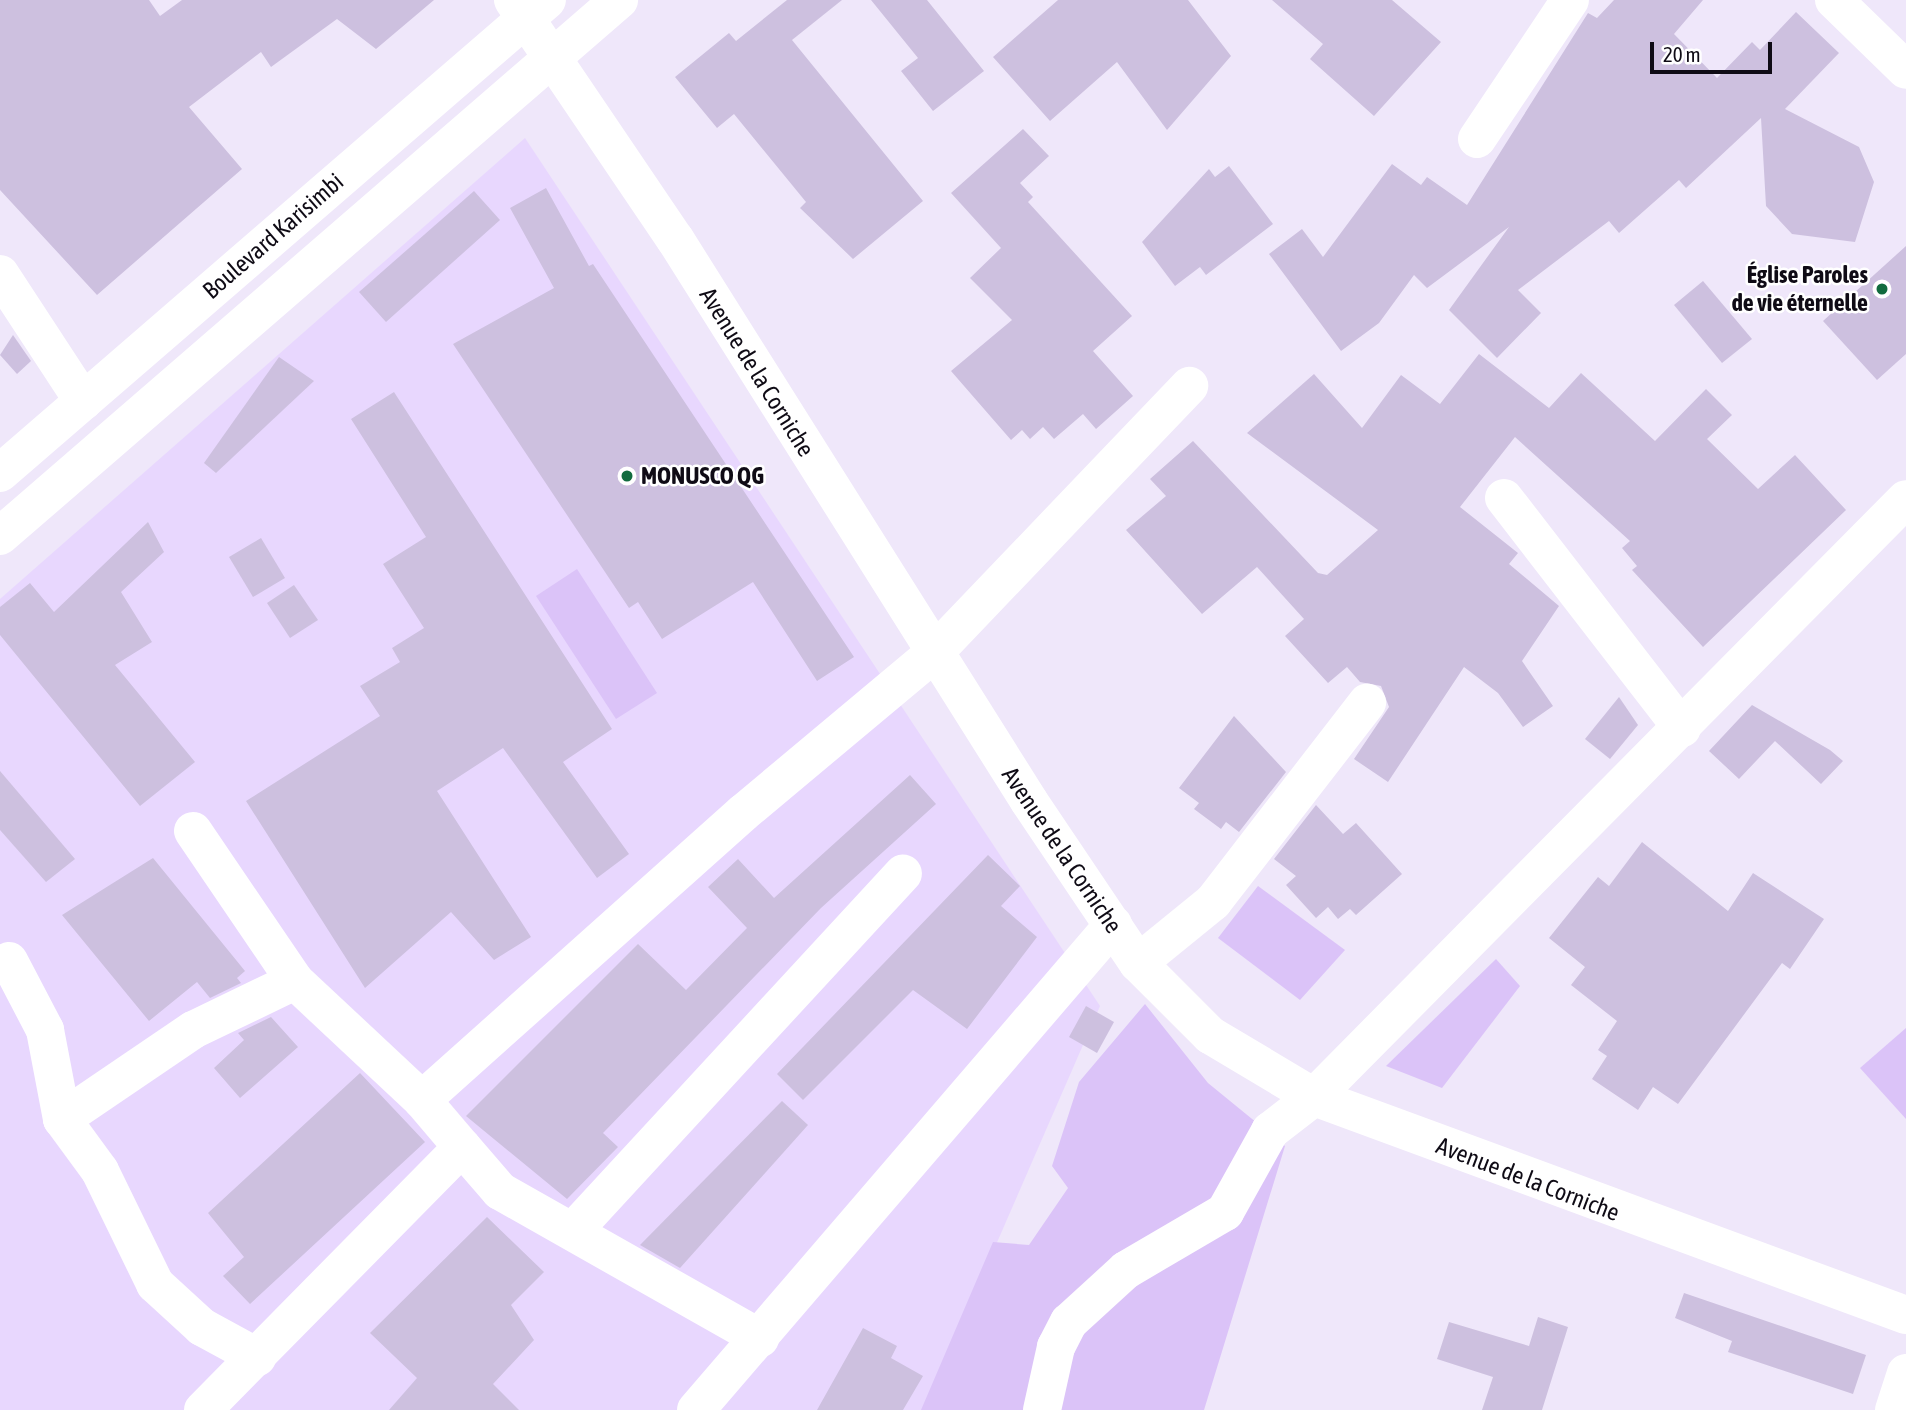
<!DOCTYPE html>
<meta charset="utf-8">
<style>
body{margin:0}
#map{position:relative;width:1906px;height:1410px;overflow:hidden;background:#efe7fa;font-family:"Asap Condensed",sans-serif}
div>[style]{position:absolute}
.built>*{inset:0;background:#e8d7fe}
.green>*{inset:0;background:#dbc3f8}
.building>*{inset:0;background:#cdc0df}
.minor>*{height:38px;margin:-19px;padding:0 19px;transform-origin:19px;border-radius:19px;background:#fff}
.dots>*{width:19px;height:19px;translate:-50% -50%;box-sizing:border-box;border:4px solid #fff;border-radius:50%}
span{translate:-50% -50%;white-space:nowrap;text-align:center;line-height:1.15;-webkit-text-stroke:5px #fff;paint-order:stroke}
.street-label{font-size:24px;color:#0f0b15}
.poi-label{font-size:24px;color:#0f0b15;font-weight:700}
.right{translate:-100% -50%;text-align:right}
.left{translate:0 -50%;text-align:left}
.scale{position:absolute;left:1650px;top:42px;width:122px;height:32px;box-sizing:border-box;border:4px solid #0f0b15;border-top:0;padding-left:9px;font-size:21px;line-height:24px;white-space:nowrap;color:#0f0b15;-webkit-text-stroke:5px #fff;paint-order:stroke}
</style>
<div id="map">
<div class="built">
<i style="clip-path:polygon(525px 138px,1100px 1006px,924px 1410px,0 1410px,0 599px)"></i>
</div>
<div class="green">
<i style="clip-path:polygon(577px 569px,657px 693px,616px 719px,536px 596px)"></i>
<i style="clip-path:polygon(1258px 886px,1345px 950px,1300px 1000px,1218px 938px)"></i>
<i style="clip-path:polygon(1496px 959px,1520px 986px,1442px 1088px,1386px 1066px)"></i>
<i style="clip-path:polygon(1145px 1004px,1208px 1083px,1285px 1146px,1204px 1410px,921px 1410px,993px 1242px,1029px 1245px,1068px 1188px,1052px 1166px,1079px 1082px)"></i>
<i style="clip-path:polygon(1906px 1028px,1906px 1119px,1860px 1068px)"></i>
</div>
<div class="building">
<i style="clip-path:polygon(0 0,149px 0,160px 16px,182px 0,434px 0,376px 49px,337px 19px,271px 67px,261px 52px,189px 107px,242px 169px,97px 295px,0 190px)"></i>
<i style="clip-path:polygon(787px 0,842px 0,792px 40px,923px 201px,853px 259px,800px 208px,806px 202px,734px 114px,717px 128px,675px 77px,729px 33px,736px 41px)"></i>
<i style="clip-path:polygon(871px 0,927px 0,984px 71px,933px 111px,901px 71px,918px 58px)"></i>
<i style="clip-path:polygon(1058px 0,1188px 0,1231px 56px,1167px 130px,1117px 62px,1050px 121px,993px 57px)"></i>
<i style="clip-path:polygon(1272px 0,1392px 0,1441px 42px,1374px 116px,1310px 59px,1323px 44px)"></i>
<i style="clip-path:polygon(1614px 0,1703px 0,1674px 34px,1717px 78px,1752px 42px,1760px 50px,1796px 12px,1839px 53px,1785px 109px,1859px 147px,1874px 182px,1855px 242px,1792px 234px,1766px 206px,1761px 118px,1686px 188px,1679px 180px,1619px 233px,1609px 221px,1518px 290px,1541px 313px,1497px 358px,1449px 310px,1509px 227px,1427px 288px,1414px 275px,1379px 323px,1341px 351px,1269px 254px,1302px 229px,1323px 257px,1392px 164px,1421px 185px,1427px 177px,1467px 205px,1588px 13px,1597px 18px)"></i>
<i style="clip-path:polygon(1023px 129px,1049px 156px,1020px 183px,1033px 197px,1028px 202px,1132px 316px,1093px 351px,1133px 396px,1096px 429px,1083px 414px,1054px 439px,1043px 427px,1030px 439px,1022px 430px,1011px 440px,951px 371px,1012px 320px,970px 278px,1001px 248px,951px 193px)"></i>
<i style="clip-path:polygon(1229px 166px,1273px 224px,1206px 275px,1200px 267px,1175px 286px,1142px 242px,1209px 169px,1215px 177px)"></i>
<i style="clip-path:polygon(546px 188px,589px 266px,593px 264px,854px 657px,817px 681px,753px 582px,662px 639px,638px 602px,629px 608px,453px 344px,554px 288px,510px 208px)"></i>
<i style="clip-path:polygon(474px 191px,500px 220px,386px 322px,359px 292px)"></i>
<i style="clip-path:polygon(1906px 246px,1906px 354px,1877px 380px,1823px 321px)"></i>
<i style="clip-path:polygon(1703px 281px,1752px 339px,1722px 363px,1674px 305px)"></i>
<i style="clip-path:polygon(13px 335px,31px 361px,17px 374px,0 355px)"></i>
<i style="clip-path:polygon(1479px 354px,1549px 408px,1581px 373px,1655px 441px,1706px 389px,1732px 415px,1707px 439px,1758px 489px,1795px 455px,1846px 510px,1703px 647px,1632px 570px,1637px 566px,1622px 548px,1630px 541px,1515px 437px,1460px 507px,1518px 553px,1509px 564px,1559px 606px,1522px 661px,1553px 706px,1523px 727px,1498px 693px,1464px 667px,1388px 782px,1354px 759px,1389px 707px,1381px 686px,1360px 682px,1347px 667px,1328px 683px,1285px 636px,1304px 619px,1257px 567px,1202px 614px,1126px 530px,1166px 496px,1150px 479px,1193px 441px,1318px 573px,1327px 575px,1378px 530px,1247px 433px,1314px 374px,1362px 428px,1401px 375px,1440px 404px)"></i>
<i style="clip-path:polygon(279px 357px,314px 381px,216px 473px,204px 463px)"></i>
<i style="clip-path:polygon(394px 392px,612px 729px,563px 762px,629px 854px,597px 878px,503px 748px,437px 791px,531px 937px,494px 960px,451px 912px,365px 988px,246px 801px,380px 716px,360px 686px,400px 662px,392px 648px,424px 628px,383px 564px,426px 537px,351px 419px)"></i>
<i style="clip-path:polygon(148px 522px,164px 552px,121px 592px,152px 642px,115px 665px,195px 762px,140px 806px,0 635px,0 607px,30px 583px,54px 612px)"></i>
<i style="clip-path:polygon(261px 538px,285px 578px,253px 597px,229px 557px)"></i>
<i style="clip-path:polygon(294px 585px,318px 620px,290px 638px,267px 603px)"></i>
<i style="clip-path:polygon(1619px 697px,1638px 725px,1610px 759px,1585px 739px)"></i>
<i style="clip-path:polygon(1752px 705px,1830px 750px,1843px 761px,1821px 784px,1775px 741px,1739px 779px,1709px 751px)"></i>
<i style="clip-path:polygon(1234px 716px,1286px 772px,1239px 832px,1226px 822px,1221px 829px,1194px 809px,1199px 803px,1179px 788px)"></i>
<i style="clip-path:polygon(0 771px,75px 859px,46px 882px,0 830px)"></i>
<i style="clip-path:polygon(910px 775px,936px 804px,821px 908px,603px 1133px,618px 1147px,567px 1199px,466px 1116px,638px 944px,686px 990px,747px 928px,708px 887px,738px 859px,774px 898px)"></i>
<i style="clip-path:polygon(1316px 805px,1343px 834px,1356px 823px,1402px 874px,1356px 915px,1350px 909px,1338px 919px,1328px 907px,1316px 918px,1286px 885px,1296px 876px,1274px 859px)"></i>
<i style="clip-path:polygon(1642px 842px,1728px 911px,1753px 873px,1824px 919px,1790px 969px,1782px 963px,1678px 1104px,1653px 1087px,1638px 1110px,1592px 1079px,1607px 1056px,1598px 1050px,1617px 1021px,1571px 985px,1585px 967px,1549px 938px,1598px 877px,1609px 886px)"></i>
<i style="clip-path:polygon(988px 855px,1020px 886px,1001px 906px,1037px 937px,967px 1029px,913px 990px,803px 1100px,777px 1074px)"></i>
<i style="clip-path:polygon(153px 858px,245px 971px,237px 978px,241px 983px,210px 998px,197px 982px,149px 1021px,62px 915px)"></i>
<i style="clip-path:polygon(1086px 1006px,1114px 1022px,1097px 1053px,1069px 1037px)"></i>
<i style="clip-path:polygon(271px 1017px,298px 1047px,240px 1098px,214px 1068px,244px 1040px,238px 1033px)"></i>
<i style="clip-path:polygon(360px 1073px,425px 1142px,250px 1304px,223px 1276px,244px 1257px,208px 1213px)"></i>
<i style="clip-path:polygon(782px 1101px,808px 1125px,680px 1268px,640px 1245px)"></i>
<i style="clip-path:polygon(487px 1217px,544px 1272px,511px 1305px,534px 1340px,493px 1384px,519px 1410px,389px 1410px,417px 1378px,370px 1333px)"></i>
<i style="clip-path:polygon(1684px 1293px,1866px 1355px,1853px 1394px,1728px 1352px,1732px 1341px,1675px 1318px)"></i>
<i style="clip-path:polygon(1538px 1317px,1568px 1327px,1542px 1410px,1482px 1410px,1493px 1377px,1437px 1359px,1449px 1322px,1529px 1346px)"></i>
<i style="clip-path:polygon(863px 1328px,897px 1346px,891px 1358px,923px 1376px,903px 1410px,817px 1410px)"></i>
</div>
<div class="minor">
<i style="left:513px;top:0;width:289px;rotate:55.9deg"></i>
<i style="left:675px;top:239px;width:664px;rotate:57.79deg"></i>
<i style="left:1029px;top:801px;width:195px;rotate:56.1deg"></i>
<i style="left:1138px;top:963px;width:102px;rotate:45deg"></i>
<i style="left:1210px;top:1035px;width:121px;rotate:30.8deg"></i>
<i style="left:1314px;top:1097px;width:631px;rotate:20.22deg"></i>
<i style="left:1834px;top:0;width:100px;rotate:44.2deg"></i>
<i style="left:1477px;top:139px;width:167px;rotate:-56.2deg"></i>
<i style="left:0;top:274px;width:152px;rotate:56.8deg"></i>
<i style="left:0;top:473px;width:723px;rotate:-40.85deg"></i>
<i style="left:1504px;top:498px;width:291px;rotate:52.3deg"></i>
<i style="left:0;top:536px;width:819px;rotate:-40.89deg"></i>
<i style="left:193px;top:831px;width:181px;rotate:55.8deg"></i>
<i style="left:295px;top:981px;width:174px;rotate:43.1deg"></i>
<i style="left:422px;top:1100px;width:431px;rotate:-41.8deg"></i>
<i style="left:743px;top:813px;width:248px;rotate:-39.9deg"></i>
<i style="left:933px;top:654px;width:371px;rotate:-46.3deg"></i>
<i style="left:9px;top:961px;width:78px;rotate:62.4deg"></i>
<i style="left:45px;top:1030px;width:91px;rotate:79.2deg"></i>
<i style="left:62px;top:1119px;width:64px;rotate:53.8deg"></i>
<i style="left:100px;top:1171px;width:126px;rotate:64deg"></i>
<i style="left:155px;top:1284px;width:64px;rotate:42.5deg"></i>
<i style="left:202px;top:1327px;width:63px;rotate:28.6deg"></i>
<i style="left:1138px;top:963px;width:97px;rotate:-39.1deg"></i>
<i style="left:1213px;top:902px;width:252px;rotate:-52.3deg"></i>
<i style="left:62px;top:1119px;width:158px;rotate:-34.2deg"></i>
<i style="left:193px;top:1030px;width:113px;rotate:-25.7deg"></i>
<i style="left:462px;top:1147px;width:58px;rotate:49.2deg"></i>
<i style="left:500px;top:1191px;width:299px;rotate:29.5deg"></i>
<i style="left:574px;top:1230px;width:485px;rotate:-47.3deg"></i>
<i style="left:203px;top:1410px;width:369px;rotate:-45.4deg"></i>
<i style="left:462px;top:1147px;width:62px;rotate:-130.4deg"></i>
<i style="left:696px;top:1410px;width:640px;rotate:-49.31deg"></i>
<i style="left:1042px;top:1410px;width:65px;rotate:-77.5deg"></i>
<i style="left:1056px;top:1347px;width:28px;rotate:-63deg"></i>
<i style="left:1069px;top:1322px;width:77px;rotate:-42.4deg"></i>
<i style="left:1126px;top:1270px;width:115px;rotate:-30.4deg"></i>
<i style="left:1225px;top:1212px;width:93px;rotate:-60.9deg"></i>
<i style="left:1270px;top:1131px;width:56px;rotate:-37.7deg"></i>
<i style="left:1314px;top:1097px;width:841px;rotate:-45.29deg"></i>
<i style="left:1894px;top:1410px;width:39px;rotate:-72deg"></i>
</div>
<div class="dots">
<i style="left:1882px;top:289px;background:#116b3e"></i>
<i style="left:627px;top:476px;background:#116b3e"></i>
</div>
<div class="street-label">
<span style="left:273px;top:236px;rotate:-41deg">Boulevard Karisimbi</span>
<span style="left:757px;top:372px;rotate:58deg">Avenue de la Corniche</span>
<span style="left:1062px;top:850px;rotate:56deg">Avenue de la Corniche</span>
<span style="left:1528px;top:1179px;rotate:21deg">Avenue de la Corniche</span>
</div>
<div class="poi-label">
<span class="right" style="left:1868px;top:289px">Église Paroles<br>de vie éternelle</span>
<span class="left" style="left:641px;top:476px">MONUSCO QG</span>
</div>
<div class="scale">20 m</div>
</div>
